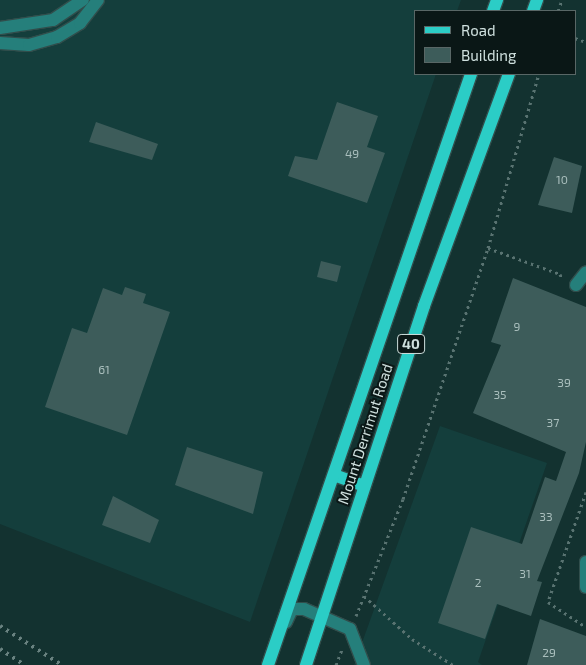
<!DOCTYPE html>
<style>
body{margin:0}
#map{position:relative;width:586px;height:665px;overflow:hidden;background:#133230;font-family:"Exo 2",sans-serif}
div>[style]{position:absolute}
.built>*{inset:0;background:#143e3c}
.building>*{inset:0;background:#3d5c5a}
.path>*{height:3px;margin-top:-1.5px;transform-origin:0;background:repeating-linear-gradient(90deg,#597371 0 2.5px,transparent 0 6.5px)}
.roads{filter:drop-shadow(1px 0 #314e4c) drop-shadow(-1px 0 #314e4c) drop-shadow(0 1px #314e4c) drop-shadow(0 -1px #314e4c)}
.minor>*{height:12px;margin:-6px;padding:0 6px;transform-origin:6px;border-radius:6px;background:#257f7b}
.major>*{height:12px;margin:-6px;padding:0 6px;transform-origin:6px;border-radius:6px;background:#2bcdc6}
.rail>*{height:4px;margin-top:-2px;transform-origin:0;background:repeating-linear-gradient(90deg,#698280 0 2.5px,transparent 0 7.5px)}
span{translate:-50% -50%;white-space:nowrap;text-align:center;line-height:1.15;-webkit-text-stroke:4px #0a1716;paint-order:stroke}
.number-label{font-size:12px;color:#aabfbd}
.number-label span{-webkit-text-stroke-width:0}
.shield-label span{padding:1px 4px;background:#0a1716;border:1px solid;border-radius:4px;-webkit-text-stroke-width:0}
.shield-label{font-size:14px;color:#cfe0de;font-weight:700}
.street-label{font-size:15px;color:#cfe0de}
.legend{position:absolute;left:414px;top:10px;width:162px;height:65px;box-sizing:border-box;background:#0a1716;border:1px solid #596766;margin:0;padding:6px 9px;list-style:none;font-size:15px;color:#cfe0de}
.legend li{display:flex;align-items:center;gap:10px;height:25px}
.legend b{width:25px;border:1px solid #596766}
</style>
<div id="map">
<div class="built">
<i style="clip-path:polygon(0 0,461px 0,457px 11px,415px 11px,415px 74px,436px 74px,250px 622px,0 524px)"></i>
<i style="clip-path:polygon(440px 426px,547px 463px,478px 662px,482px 665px,354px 665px)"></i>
</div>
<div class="building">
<i style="clip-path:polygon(337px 102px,378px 116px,367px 147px,385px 153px,367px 203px,288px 176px,295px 156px,317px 160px)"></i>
<i style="clip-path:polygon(96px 122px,158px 144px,152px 160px,89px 142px)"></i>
<i style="clip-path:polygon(554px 157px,582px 166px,572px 213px,538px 205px)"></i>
<i style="clip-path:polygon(321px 261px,341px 266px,337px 282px,317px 277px)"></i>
<i style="clip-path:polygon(513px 278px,586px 307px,586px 442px,579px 473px,537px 581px,542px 582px,531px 616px,497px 604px,485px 639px,438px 623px,471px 527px,522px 544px,545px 477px,556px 481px,566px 452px,473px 413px,501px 345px,491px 342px)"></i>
<i style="clip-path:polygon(125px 287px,146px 294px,143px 303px,170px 312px,127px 435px,45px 407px,72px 328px,87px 333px,103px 288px,122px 295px)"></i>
<i style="clip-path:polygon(187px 447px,263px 472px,253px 514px,175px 485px)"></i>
<i style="clip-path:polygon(113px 496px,159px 520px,150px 543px,102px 525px)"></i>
<i style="clip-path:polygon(540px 619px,586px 636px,586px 665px,527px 665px)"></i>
</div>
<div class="path">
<i style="left:558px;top:11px;width:12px;rotate:-70deg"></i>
<i style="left:575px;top:38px;width:12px;rotate:20deg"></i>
<i style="left:488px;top:248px;width:77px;rotate:19.9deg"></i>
<i style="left:560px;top:274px;width:5px;rotate:68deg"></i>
<i style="left:586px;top:492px;width:116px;rotate:109.1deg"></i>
<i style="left:548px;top:602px;width:45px;rotate:33.3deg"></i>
<i style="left:364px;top:596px;width:64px;rotate:41.9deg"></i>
<i style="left:412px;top:639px;width:49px;rotate:32.4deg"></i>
<i style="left:356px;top:616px;width:126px;rotate:-68.1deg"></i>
<i style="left:403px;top:499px;width:265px;rotate:-71.3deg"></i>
<i style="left:488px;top:248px;width:181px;rotate:-73.7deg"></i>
<i style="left:336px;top:665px;width:17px;rotate:-69deg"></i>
</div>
<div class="roads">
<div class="minor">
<i style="left:0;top:28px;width:54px;rotate:-8.6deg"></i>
<i style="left:53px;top:20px;width:36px;rotate:-34deg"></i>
<i style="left:0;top:43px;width:29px;rotate:4deg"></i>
<i style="left:29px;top:45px;width:29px;rotate:-16deg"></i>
<i style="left:57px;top:37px;width:27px;rotate:-31deg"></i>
<i style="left:80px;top:23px;width:29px;rotate:-52deg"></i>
<i style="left:576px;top:285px;width:16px;rotate:-52deg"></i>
<i style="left:586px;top:562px;width:25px;rotate:90deg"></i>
<i style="left:286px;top:622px;width:14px;rotate:-65deg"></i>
<i style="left:292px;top:609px;width:12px"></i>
<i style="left:304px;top:609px;width:50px;rotate:23.5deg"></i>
<i style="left:350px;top:629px;width:39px;rotate:69deg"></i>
</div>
<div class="major">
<i style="left:493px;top:11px;width:12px;rotate:-70deg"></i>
<i style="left:533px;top:11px;width:12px;rotate:-70deg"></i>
<i style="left:334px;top:475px;width:32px;rotate:20deg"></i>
<i style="left:268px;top:665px;width:625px;rotate:-71.04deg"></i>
<i style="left:306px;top:665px;width:378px;rotate:-71.8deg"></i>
<i style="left:424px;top:306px;width:247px;rotate:-69.9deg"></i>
</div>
</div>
<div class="rail">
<i style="left:0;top:626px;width:73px;rotate:32.2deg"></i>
<i style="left:0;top:649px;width:30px;rotate:33deg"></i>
</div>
<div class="number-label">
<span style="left:352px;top:154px">49</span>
<span style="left:562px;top:180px">10</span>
<span style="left:517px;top:327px">9</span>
<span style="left:104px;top:370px">61</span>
<span style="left:564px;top:383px">39</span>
<span style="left:500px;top:395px">35</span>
<span style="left:553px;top:423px">37</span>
<span style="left:546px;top:517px">33</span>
<span style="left:525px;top:574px">31</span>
<span style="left:478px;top:583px">2</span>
<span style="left:549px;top:653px">29</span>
</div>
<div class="shield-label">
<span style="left:411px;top:344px">40</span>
</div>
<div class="street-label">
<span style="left:365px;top:434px;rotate:-72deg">Mount Derrimut Road</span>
</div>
<ul class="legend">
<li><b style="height:6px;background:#2bcdc6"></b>Road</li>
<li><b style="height:14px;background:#3d5c5a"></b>Building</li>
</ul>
</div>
